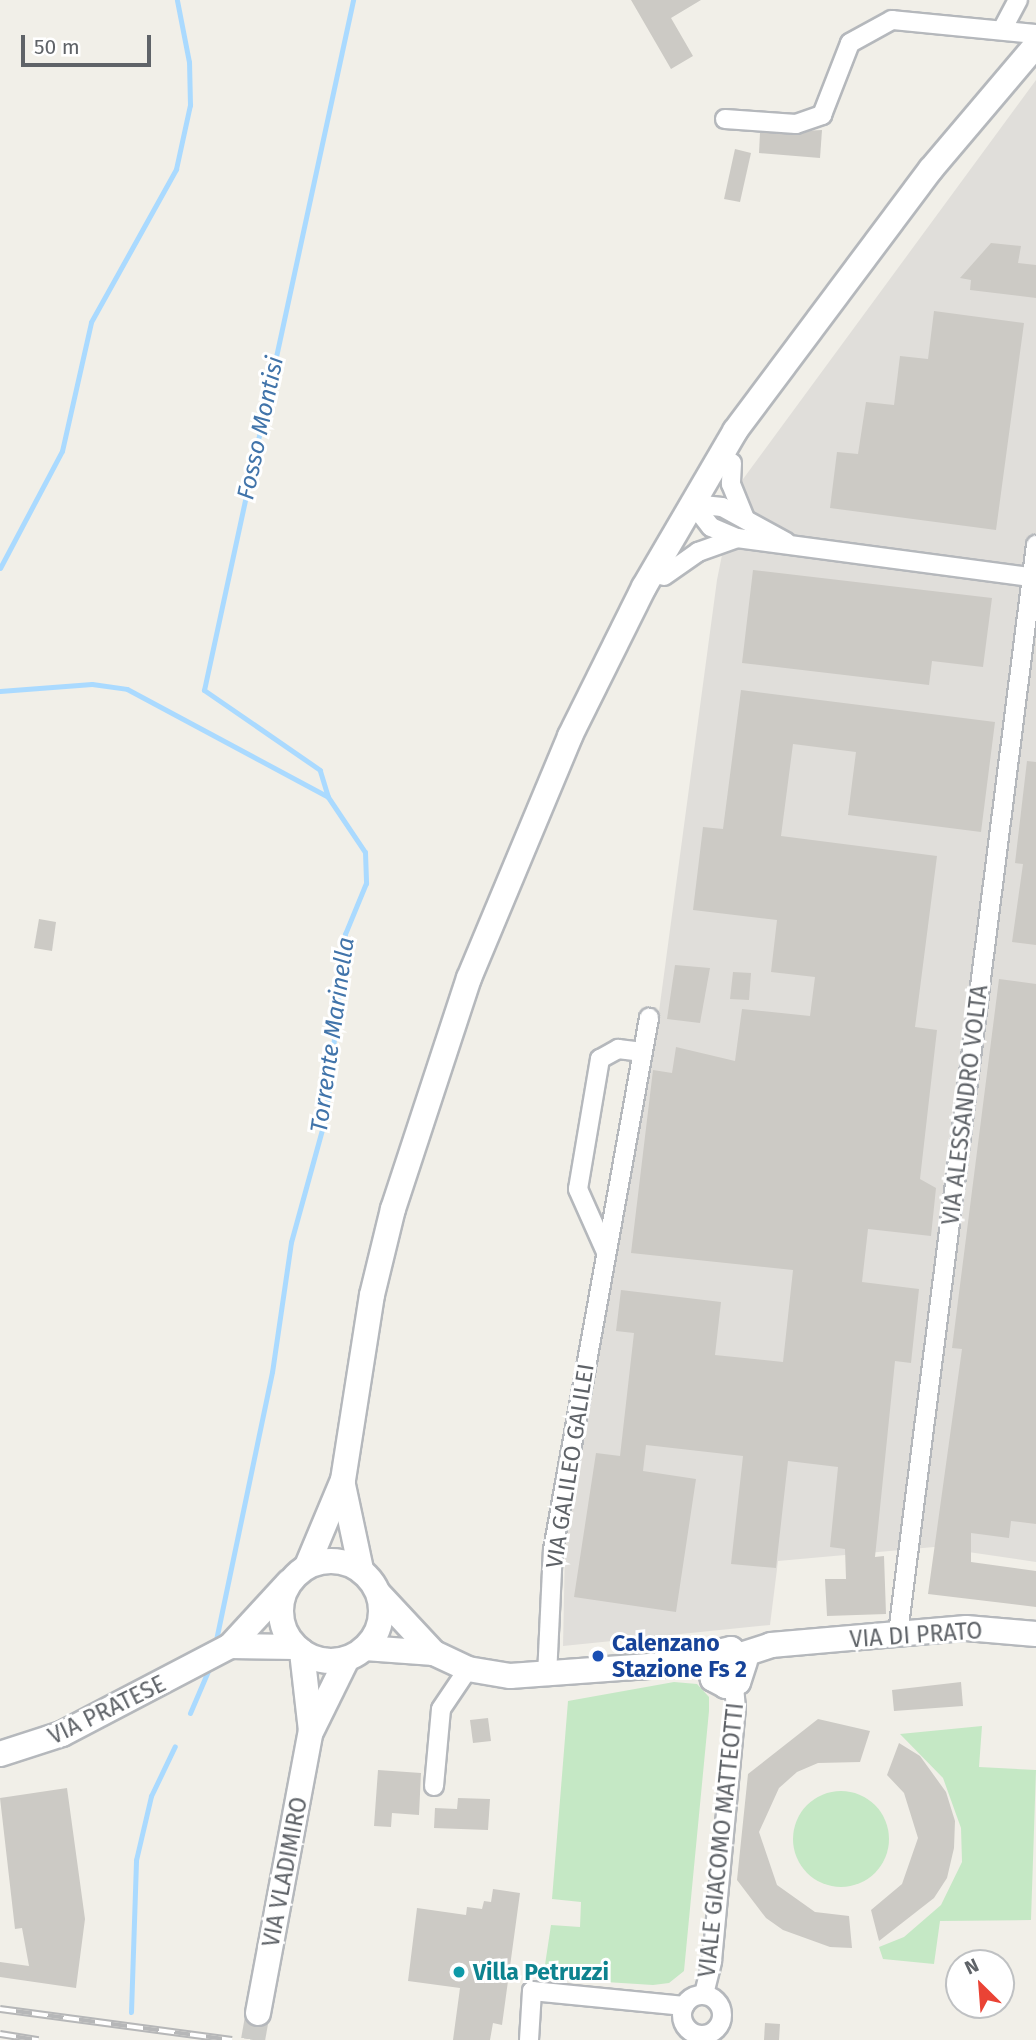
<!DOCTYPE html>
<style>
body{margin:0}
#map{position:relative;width:1036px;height:2040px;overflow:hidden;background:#f1efe8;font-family:"Fira Sans",sans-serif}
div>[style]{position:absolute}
.industrial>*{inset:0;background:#e0deda}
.green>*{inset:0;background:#c5e8c5}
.round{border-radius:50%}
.stream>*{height:5px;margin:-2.5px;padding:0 2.5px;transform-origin:2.5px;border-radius:2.5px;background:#aadaff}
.building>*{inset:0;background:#cccac5}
.secondary-tunnel>*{height:24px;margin-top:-12px;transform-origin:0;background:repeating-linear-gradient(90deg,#ccccc8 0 24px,transparent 0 36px)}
.roads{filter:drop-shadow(2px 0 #b5b8bc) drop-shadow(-2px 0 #b5b8bc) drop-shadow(0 2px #b5b8bc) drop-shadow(0 -2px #b5b8bc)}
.street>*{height:18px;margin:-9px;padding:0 9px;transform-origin:9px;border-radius:9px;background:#fff}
.street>.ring{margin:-9px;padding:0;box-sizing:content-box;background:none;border:18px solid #fff;border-radius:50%}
.secondary>*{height:24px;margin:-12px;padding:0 12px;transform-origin:12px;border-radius:12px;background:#fff}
.secondary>.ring{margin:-12px;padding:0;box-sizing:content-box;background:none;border:24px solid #fff;border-radius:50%}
.rail>*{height:8px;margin-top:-4px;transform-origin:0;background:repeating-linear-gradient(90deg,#fff 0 16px,#b6b7b8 0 32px);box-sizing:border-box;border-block:2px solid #b6b7b8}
.dots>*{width:19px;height:19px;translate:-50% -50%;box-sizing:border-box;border:4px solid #fff;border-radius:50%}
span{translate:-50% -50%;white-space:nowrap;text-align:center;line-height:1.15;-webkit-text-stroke:6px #fff;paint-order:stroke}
.street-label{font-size:23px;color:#5f6368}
.transit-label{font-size:23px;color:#164399;font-weight:700}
.left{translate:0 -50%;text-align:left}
.culture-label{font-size:23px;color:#0d838f;font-weight:700}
.water-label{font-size:24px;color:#4174aa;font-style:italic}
.north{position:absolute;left:945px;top:1949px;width:70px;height:70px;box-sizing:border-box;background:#fff;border:2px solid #bfc1c3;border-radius:50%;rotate:335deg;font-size:19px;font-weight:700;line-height:28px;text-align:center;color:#5f6368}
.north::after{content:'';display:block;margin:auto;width:24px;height:32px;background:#ea4335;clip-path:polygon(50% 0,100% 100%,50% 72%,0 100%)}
.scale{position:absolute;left:21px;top:35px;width:130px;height:32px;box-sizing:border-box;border:4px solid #5f6368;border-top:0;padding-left:9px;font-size:21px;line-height:24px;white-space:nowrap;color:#5f6368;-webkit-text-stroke:5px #fff;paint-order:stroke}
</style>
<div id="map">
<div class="industrial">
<i style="clip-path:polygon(1036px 80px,1036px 1562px,934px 1547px,778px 1561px,770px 1625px,563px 1646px,565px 1549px,658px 1019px,717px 580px,735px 490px)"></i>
</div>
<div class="green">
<i style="clip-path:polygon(674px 1682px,697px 1684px,709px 1697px,709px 1711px,684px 1971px,669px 1983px,653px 1985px,543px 1978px,551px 1925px,580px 1927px,581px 1902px,552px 1899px,568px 1701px)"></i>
<i style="clip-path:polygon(982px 1726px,979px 1767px,1036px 1770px,1031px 1920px,940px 1921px,934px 1964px,883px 1959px,879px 1947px,904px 1937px,941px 1905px,962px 1862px,961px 1828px,943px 1778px,900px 1734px)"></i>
<i class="round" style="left:793px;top:1791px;width:96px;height:96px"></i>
</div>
<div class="stream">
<i style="left:0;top:568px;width:132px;rotate:-62.1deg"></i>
<i style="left:62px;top:451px;width:132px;rotate:-77.3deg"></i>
<i style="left:91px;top:322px;width:175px;rotate:-60.9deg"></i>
<i style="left:176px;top:169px;width:66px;rotate:-77.7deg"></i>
<i style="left:190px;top:105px;width:43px;rotate:-91.3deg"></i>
<i style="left:189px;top:62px;width:63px;rotate:-101deg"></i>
<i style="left:0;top:691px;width:92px;rotate:-4.4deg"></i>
<i style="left:92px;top:684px;width:35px;rotate:8deg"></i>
<i style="left:127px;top:689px;width:228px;rotate:28.2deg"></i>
<i style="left:328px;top:797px;width:66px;rotate:56.1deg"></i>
<i style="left:365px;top:852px;width:31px;rotate:88deg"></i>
<i style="left:366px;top:883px;width:55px;rotate:112.4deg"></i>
<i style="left:345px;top:934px;width:182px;rotate:96deg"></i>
<i style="left:326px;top:1115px;width:132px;rotate:105.4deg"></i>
<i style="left:291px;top:1242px;width:131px;rotate:98.3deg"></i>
<i style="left:272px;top:1372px;width:278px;rotate:101.8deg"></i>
<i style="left:328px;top:797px;width:28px;rotate:-107deg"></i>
<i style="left:320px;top:770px;width:141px;rotate:-145.4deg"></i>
<i style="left:204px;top:690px;width:706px;rotate:-77.81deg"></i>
<i style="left:190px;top:1713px;width:53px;rotate:-66.8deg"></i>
<i style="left:131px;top:2012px;width:152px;rotate:-88.1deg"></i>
<i style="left:136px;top:1860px;width:66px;rotate:-76.8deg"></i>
<i style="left:151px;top:1796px;width:55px;rotate:-64.4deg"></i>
</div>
<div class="building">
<i style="clip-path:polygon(631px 0,701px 0,671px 18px,693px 56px,671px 69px)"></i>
<i style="clip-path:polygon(822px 130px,820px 158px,759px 153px,760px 133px)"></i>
<i style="clip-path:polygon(735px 149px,751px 153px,740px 202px,724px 199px)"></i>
<i style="clip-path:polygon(991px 243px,1021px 246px,1018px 263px,1036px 265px,1036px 298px,970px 290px,971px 280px,960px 278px)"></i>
<i style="clip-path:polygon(934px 311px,1024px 323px,996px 530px,830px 508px,837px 452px,858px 454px,866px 402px,894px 405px,900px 356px,928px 359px)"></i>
<i style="clip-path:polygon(753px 570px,992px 598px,983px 667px,932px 661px,929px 685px,742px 663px)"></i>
<i style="clip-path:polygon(741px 690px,995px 722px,981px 832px,848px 815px,856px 752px,793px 744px,781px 836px,937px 856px,915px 1027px,937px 1030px,920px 1179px,936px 1188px,931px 1236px,868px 1229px,862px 1282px,919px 1289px,911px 1363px,895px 1361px,875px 1557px,884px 1556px,886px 1614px,827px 1616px,825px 1579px,846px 1579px,845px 1549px,830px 1547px,838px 1467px,788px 1461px,776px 1568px,731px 1564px,743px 1456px,646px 1445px,643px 1471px,696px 1479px,676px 1612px,574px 1597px,596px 1453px,620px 1456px,634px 1333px,616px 1331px,621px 1290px,721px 1302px,715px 1355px,783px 1362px,793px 1270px,631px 1253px,653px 1070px,672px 1073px,676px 1047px,735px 1061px,742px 1009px,810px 1016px,815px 977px,771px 972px,777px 920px,693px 910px,703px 827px,723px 829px)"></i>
<i style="clip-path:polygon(1027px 761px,1036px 762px,1036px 945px,1012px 942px,1023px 864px,1015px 863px)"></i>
<i style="clip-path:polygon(39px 919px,56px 922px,52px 951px,34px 948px)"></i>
<i style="clip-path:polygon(675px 965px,710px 968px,700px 1023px,667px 1019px)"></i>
<i style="clip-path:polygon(733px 972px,751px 973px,749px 1000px,730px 999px)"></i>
<i style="clip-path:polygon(999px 979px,1036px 984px,1036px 1524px,1011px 1521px,1009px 1538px,971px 1533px,971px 1562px,1036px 1571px,1036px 1607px,928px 1594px,962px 1349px,952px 1348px)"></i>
<i style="clip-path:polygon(961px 1682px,963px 1706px,894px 1711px,892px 1690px)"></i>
<i style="clip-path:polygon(488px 1718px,491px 1741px,473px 1743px,470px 1720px)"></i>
<i style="clip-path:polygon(818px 1719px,870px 1731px,860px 1762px,818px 1763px,797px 1772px,779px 1788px,759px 1832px,777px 1885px,815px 1912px,849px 1916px,852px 1948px,830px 1947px,783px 1930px,766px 1918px,737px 1880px,748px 1774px)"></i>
<i style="clip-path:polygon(899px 1743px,920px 1756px,946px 1792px,955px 1821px,954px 1848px,947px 1878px,934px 1898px,879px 1941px,871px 1910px,902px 1884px,918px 1838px,904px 1793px,887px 1775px)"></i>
<i style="clip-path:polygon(378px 1770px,421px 1773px,419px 1815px,392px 1813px,391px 1827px,374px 1826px)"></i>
<i style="clip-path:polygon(67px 1788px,85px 1919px,76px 1988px,0 1977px,0 1962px,29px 1966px,22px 1928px,15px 1929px,0 1798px)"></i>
<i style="clip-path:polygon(458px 1798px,490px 1799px,488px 1830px,434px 1828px,435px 1808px,457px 1809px)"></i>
<i style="clip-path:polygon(493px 1889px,520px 1893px,502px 2025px,493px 2023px,490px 2040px,453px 2040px,460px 1988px,408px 1981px,417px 1908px,466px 1915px,467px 1907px,482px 1909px,484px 1901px,491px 1902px)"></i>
<i style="clip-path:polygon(765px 2023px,780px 2024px,779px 2040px,764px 2040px)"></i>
</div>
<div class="secondary-tunnel">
<i style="left:253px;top:2040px;width:27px;rotate:-80deg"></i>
</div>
<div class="roads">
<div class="street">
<i style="left:1003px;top:28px;width:32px;rotate:-62deg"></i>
<i style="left:725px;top:119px;width:71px;rotate:4deg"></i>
<i style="left:796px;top:124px;width:28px;rotate:-19deg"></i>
<i style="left:822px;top:115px;width:77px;rotate:-68.7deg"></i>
<i style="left:850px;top:43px;width:48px;rotate:-28.7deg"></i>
<i style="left:892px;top:20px;width:145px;rotate:5.6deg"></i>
<i style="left:732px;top:463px;width:21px;rotate:93deg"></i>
<i style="left:731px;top:484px;width:38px;rotate:68deg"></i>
<i style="left:786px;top:542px;width:73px;rotate:-151.3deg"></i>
<i style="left:722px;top:507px;width:29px;rotate:-174deg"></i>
<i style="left:693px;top:504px;width:29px;rotate:52deg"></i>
<i style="left:711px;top:527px;width:28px;rotate:23deg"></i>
<i style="left:737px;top:538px;width:302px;rotate:7.6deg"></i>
<i style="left:664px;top:576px;width:42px;rotate:-35.2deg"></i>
<i style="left:698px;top:552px;width:41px;rotate:-19.7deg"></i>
<i style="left:606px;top:1252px;width:69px;rotate:-114deg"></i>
<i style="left:578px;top:1189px;width:132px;rotate:-80.4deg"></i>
<i style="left:600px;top:1059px;width:21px;rotate:-29deg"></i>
<i style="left:618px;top:1049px;width:25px;rotate:7deg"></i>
<i style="left:898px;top:1633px;width:1097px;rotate:-82.77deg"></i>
<i style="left:547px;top:1676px;width:126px;rotate:-87.3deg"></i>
<i style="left:553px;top:1550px;width:541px;rotate:-79.77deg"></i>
<i style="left:434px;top:1786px;width:77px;rotate:-84.8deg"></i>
<i style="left:441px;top:1709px;width:48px;rotate:-56deg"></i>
<i style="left:704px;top:1994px;width:34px;rotate:-76deg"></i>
<i style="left:712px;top:1961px;width:253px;rotate:-84.6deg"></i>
<i style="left:736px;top:1709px;width:24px;rotate:-95deg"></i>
<i class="ring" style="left:682px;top:1995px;width:22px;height:22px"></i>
<i style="left:529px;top:2040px;width:49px;rotate:-86.5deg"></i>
<i style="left:532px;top:1991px;width:153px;rotate:5.6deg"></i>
</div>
<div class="secondary">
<i style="left:343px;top:1485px;width:87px;rotate:78deg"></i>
<i class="ring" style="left:281px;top:1561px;width:76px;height:76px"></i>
<i style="left:307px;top:1566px;width:93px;rotate:-67.3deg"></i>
<i style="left:343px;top:1480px;width:187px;rotate:-81.1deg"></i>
<i style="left:372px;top:1295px;width:89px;rotate:-76.3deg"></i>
<i style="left:393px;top:1209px;width:243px;rotate:-71.8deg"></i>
<i style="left:469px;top:978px;width:262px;rotate:-67.3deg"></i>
<i style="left:570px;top:736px;width:166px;rotate:-63.6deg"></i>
<i style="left:644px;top:587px;width:181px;rotate:-59.7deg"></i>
<i style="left:735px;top:431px;width:327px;rotate:-53.2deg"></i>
<i style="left:931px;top:169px;width:162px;rotate:-49.7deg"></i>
<i style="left:379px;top:1594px;width:81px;rotate:47deg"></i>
<i style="left:230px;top:1646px;width:65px;rotate:0.9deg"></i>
<i style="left:365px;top:1648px;width:69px;rotate:4.1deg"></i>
<i style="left:434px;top:1653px;width:38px;rotate:25deg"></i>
<i style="left:468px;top:1669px;width:43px;rotate:9.5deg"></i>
<i style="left:510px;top:1676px;width:153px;rotate:-4.1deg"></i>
<i style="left:663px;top:1665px;width:70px;rotate:-13.2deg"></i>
<i style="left:731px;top:1649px;width:18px;rotate:41deg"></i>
<i style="left:745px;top:1661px;width:22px;rotate:108deg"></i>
<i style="left:738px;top:1682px;width:13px;rotate:162deg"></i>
<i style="left:726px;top:1686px;width:15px;rotate:-152deg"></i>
<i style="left:713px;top:1679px;width:14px;rotate:-107deg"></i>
<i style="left:709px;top:1666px;width:13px;rotate:-67deg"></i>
<i style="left:741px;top:1655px;width:32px;rotate:-18deg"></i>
<i style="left:771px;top:1645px;width:196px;rotate:-5deg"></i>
<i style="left:966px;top:1628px;width:70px;rotate:4.9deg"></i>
<i style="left:312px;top:1730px;width:79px;rotate:-63.8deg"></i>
<i style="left:0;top:1754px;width:65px;rotate:-17.9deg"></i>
<i style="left:62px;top:1734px;width:190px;rotate:-27.6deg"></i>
<i style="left:230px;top:1646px;width:87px;rotate:-47.3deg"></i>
<i style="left:258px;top:2013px;width:287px;rotate:-79.4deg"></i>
<i style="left:311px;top:1731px;width:80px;rotate:-96.5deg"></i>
</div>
</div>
<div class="rail">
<i style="left:0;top:2009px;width:234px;rotate:7.6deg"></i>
<i style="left:0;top:2034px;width:39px;rotate:9deg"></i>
</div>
<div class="dots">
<i style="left:598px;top:1656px;background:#1a4fb4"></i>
<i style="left:459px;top:1972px;background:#0f9aa8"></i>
</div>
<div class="street-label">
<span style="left:965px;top:1105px;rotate:-83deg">VIA ALESSANDRO VOLTA</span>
<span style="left:570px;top:1466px;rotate:-81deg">VIA GALILEO GALILEI</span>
<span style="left:916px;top:1635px;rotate:-4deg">VIA DI PRATO</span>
<span style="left:107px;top:1710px;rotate:-26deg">VIA PRATESE</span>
<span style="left:721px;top:1840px;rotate:-84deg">VIALE GIACOMO MATTEOTTI</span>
<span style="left:285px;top:1872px;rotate:-79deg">VIA VLADIMIRO</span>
</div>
<div class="transit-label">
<span class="left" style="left:612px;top:1656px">Calenzano<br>Stazione Fs 2</span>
</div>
<div class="culture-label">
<span class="left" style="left:473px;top:1972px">Villa Petruzzi</span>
</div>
<div class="water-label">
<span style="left:261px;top:428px;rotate:-78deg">Fosso Montisi</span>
<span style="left:333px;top:1035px;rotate:-82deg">Torrente Marinella</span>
</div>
<div class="north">N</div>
<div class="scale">50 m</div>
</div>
